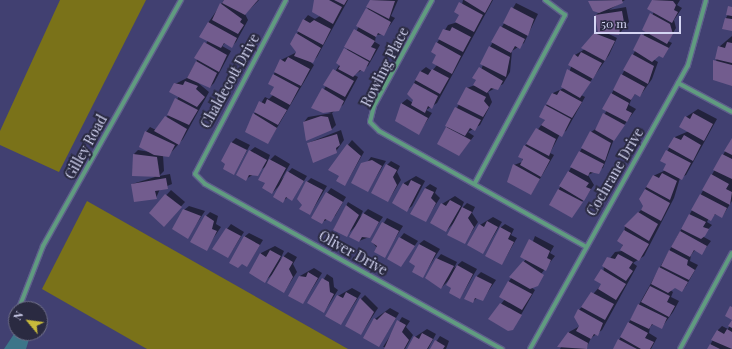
<!DOCTYPE html>
<style>
body{margin:0}
#map{position:relative;width:732px;height:349px;overflow:hidden;background:#414071;font-family:"Playfair Display",serif}
div>[style]{position:absolute}
.green>*{inset:0;background:#7a7219}
.water>*{inset:0;background:#3c7589}
.shadow>*{inset:0;background:#0007}
.building>*{inset:0;background:#725c8e}
.roads{filter:drop-shadow(1px 0 #5e5e8b) drop-shadow(-1px 0 #5e5e8b) drop-shadow(0 1px #5e5e8b) drop-shadow(0 -1px #5e5e8b)}
.street>*{height:4px;margin:-2px;padding:0 2px;transform-origin:2px;border-radius:2px;background:#609c80}
span{translate:-50% -50%;white-space:nowrap;text-align:center;line-height:1.15;-webkit-text-stroke:4px #2a2a41;paint-order:stroke}
.street-label{font-size:14px;color:#d4d5f3}
.north{position:absolute;left:8px;top:301px;width:40px;height:40px;box-sizing:border-box;background:#2a2a41;border:1px solid #6e6e88;border-radius:50%;rotate:299deg;font-size:11px;font-weight:700;line-height:16px;text-align:center;color:#d4d5f3}
.north::after{content:'';display:block;margin:auto;width:14px;height:18px;background:#c8bb3b;clip-path:polygon(50% 0,100% 100%,50% 72%,0 100%)}
.scale{position:absolute;left:594px;top:16px;width:87px;height:18px;box-sizing:border-box;border:2px solid #d4d5f3;border-top:0;padding-left:5px;font-size:12px;line-height:14px;white-space:nowrap;color:#d4d5f3;-webkit-text-stroke:3px #2a2a41;paint-order:stroke}
</style>
<div id="map">
<div class="green">
<i style="clip-path:polygon(60px 0,146px 0,59px 172px,0 145px,0 131px)"></i>
<i style="clip-path:polygon(87px 201px,348px 349px,147px 349px,42px 289px)"></i>
</div>
<div class="water">
<i style="clip-path:polygon(16px 331px,31px 333px,26px 349px,4px 349px)"></i>
</div>
<div class="shadow">
<i style="clip-path:polygon(224px 0,259px 0,245px 14px,248px 20px,236px 42px,232px 46px,225px 43px,222px 46px,231px 51px,214px 83px,210px 87px,197px 82px,209px 92px,183px 139px,168px 156px,163px 155px,164px 171px,159px 176px,170px 174px,172px 184px,160px 189px,156px 198px,132px 184px,155px 177px,134px 154px,138px 150px,150px 152px,146px 132px,150px 127px,156px 130px,169px 114px,179px 96px,175px 84px,187px 78px,208px 40px,208px 23px)"></i>
<i style="clip-path:polygon(315px 0,348px 0,317px 57px,312px 62px,308px 60px,314px 65px,268px 143px,254px 114px,265px 97px,269px 99px,273px 95px,275px 87px,269px 84px,281px 60px,297px 52px,297px 34px,304px 20px,308px 15px,315px 19px,320px 16px)"></i>
<i style="clip-path:polygon(372px 0,398px 0,391px 16px,395px 18px,384px 34px,376px 35px,375px 42px,380px 45px,368px 66px,354px 75px,358px 77px,343px 105px,332px 113px,312px 108px,340px 64px)"></i>
<i style="clip-path:polygon(463px 0,493px 0,437px 103px,426px 110px,432px 113px,419px 133px,396px 121px,402px 103px,407px 99px,413px 103px,414px 83px,421px 71px,426px 67px,432px 71px,437px 65px,437px 43px,448px 25px,458px 22px)"></i>
<i style="clip-path:polygon(625px 0,609px 10px,626px 7px,629px 22px,619px 34px,607px 33px,617px 38px,609px 55px,581px 95px,585px 97px,566px 131px,560px 134px,550px 153px,554px 155px,531px 194px,514px 165px,522px 162px,525px 146px,546px 119px,546px 106px,553px 93px,564px 88px,575px 55px,585px 49px,599px 30px,596px 15px,601px 10px,589px 1px)"></i>
<i style="clip-path:polygon(653px 0,680px 0,677px 5px,682px 8px,674px 20px,676px 28px,668px 41px,672px 43px,663px 57px,659px 55px,653px 59px,658px 62px,652px 79px,640px 96px,636px 93px,632px 98px,629px 105px,636px 109px,614px 139px,603px 168px,588px 175px,594px 185px,572px 216px,550px 205px,591px 132px,597px 128px,607px 110px,612px 93px,646px 31px,654px 11px,648px 8px)"></i>
<i style="clip-path:polygon(516px 3px,538px 14px,524px 43px,512px 51px,510px 72px,503px 84px,488px 92px,492px 102px,480px 125px,468px 132px,474px 136px,459px 155px,447px 128px,467px 88px,475px 85px,490px 47px)"></i>
<i style="clip-path:polygon(732px 7px,732px 30px,726px 18px)"></i>
<i style="clip-path:polygon(732px 36px,732px 85px,713px 77px,719px 47px)"></i>
<i style="clip-path:polygon(698px 109px,717px 119px,686px 175px,680px 178px,674px 198px,644px 256px,633px 263px,637px 266px,602px 330px,591px 338px,586px 349px,560px 349px,569px 332px,580px 326px,579px 310px,602px 284px,604px 266px,615px 252px,622px 251px,625px 226px,643px 208px,645px 189px,653px 176px,666px 170px,667px 164px,662px 161px,675px 137px,689px 131px,686px 117px)"></i>
<i style="clip-path:polygon(332px 113px,336px 125px,332px 129px,304px 122px,308px 117px)"></i>
<i style="clip-path:polygon(341px 130px,344px 140px,334px 154px,308px 143px)"></i>
<i style="clip-path:polygon(236px 138px,250px 145px,234px 174px,232px 142px)"></i>
<i style="clip-path:polygon(732px 139px,732px 201px,722px 217px,716px 214px,709px 218px,707px 222px,712px 225px,702px 236px,711px 241px,702px 253px,695px 250px,691px 255px,690px 261px,698px 265px,686px 286px,682px 291px,674px 287px,670px 290px,673px 292px,671px 297px,679px 301px,673px 312px,662px 327px,654px 323px,650px 327px,649px 333px,657px 338px,651px 349px,614px 349px)"></i>
<i style="clip-path:polygon(352px 140px,364px 152px,345px 185px,348px 145px)"></i>
<i style="clip-path:polygon(255px 147px,270px 155px,267px 163px,275px 155px,290px 164px,281px 180px,292px 168px,307px 176px,292px 200px,288px 197px,283px 201px,279px 186px,272px 193px,266px 183px,265px 167px,246px 179px,250px 151px)"></i>
<i style="clip-path:polygon(371px 157px,386px 161px,368px 190px,353px 182px)"></i>
<i style="clip-path:polygon(391px 161px,400px 166px,397px 172px,401px 180px,388px 201px,387px 165px)"></i>
<i style="clip-path:polygon(416px 176px,425px 181px,412px 206px,407px 210px,393px 203px,404px 183px)"></i>
<i style="clip-path:polygon(311px 178px,327px 186px,310px 214px,303px 204px,307px 182px)"></i>
<i style="clip-path:polygon(430px 184px,437px 188px,435px 193px,440px 198px,425px 221px,425px 188px)"></i>
<i style="clip-path:polygon(331px 188px,346px 197px,335px 216px,322px 222px,327px 193px)"></i>
<i style="clip-path:polygon(171px 190px,185px 202px,168px 221px,150px 213px)"></i>
<i style="clip-path:polygon(455px 196px,464px 202px,461px 209px,467px 203px,475px 207px,472px 213px,478px 222px,465px 242px,454px 223px,446px 231px,442px 204px)"></i>
<i style="clip-path:polygon(348px 202px,363px 211px,360px 217px,368px 209px,383px 217px,369px 237px,359px 241px,355px 227px,347px 235px,334px 229px)"></i>
<i style="clip-path:polygon(189px 206px,205px 211px,187px 238px,184px 210px)"></i>
<i style="clip-path:polygon(210px 212px,218px 216px,216px 224px,221px 227px,206px 249px,206px 216px)"></i>
<i style="clip-path:polygon(493px 217px,502px 222px,483px 253px,480px 225px)"></i>
<i style="clip-path:polygon(387px 218px,403px 226px,384px 256px,372px 242px)"></i>
<i style="clip-path:polygon(231px 224px,244px 232px,228px 257px,227px 229px)"></i>
<i style="clip-path:polygon(505px 224px,514px 229px,511px 235px,517px 238px,502px 264px,500px 228px)"></i>
<i style="clip-path:polygon(249px 233px,263px 240px,247px 266px,244px 237px)"></i>
<i style="clip-path:polygon(404px 233px,418px 241px,401px 265px,400px 238px)"></i>
<i style="clip-path:polygon(535px 236px,554px 246px,550px 253px,555px 256px,531px 287px,535px 290px,513px 329px,489px 319px,505px 299px,509px 281px,526px 259px)"></i>
<i style="clip-path:polygon(424px 240px,440px 249px,423px 276px,416px 266px,419px 244px)"></i>
<i style="clip-path:polygon(275px 246px,284px 251px,280px 260px,288px 252px,297px 257px,293px 264px,297px 272px,284px 292px,273px 274px,265px 281px,250px 273px,261px 253px)"></i>
<i style="clip-path:polygon(441px 254px,457px 262px,454px 268px,462px 261px,477px 269px,460px 298px,449px 280px,441px 288px,437px 259px)"></i>
<i style="clip-path:polygon(314px 268px,322px 273px,303px 303px,300px 276px)"></i>
<i style="clip-path:polygon(481px 272px,496px 280px,483px 299px,477px 298px,472px 302px,477px 276px)"></i>
<i style="clip-path:polygon(327px 274px,333px 278px,334px 287px,338px 290px,324px 312px,309px 303px)"></i>
<i style="clip-path:polygon(352px 288px,361px 293px,341px 324px,338px 296px)"></i>
<i style="clip-path:polygon(365px 295px,378px 308px,361px 334px,361px 299px)"></i>
<i style="clip-path:polygon(390px 308px,399px 313px,379px 346px,375px 319px)"></i>
<i style="clip-path:polygon(402px 317px,410px 321px,406px 327px,413px 335px,405px 349px,383px 347px)"></i>
<i style="clip-path:polygon(732px 321px,732px 349px,708px 349px,718px 330px,722px 326px,728px 329px)"></i>
<i style="clip-path:polygon(427px 329px,436px 334px,428px 349px,408px 349px,415px 337px)"></i>
<i style="clip-path:polygon(440px 336px,449px 341px,446px 349px,431px 349px)"></i>
</div>
<div class="building">
<i style="clip-path:polygon(224px 0,258px 0,245px 15px,222px 3px)"></i>
<i style="clip-path:polygon(314px 0,329px 0,342px 7px,333px 24px,312px 12px)"></i>
<i style="clip-path:polygon(334px 0,347px 0,344px 5px)"></i>
<i style="clip-path:polygon(370px 0,395px 1px,389px 19px,366px 7px)"></i>
<i style="clip-path:polygon(464px 0,492px 0,485px 13px)"></i>
<i style="clip-path:polygon(622px 0,623px 3px,599px 13px,593px 11px,588px 1px)"></i>
<i style="clip-path:polygon(652px 0,673px 1px,676px 5px,674px 10px,678px 12px,672px 23px,647px 9px)"></i>
<i style="clip-path:polygon(459px 2px,483px 15px,474px 32px,455px 22px,459px 15px,454px 12px)"></i>
<i style="clip-path:polygon(220px 3px,242px 19px,240px 22px,244px 25px,238px 34px,212px 20px)"></i>
<i style="clip-path:polygon(728px 6px,732px 7px,732px 16px,726px 15px)"></i>
<i style="clip-path:polygon(511px 7px,534px 19px,528px 36px,503px 23px)"></i>
<i style="clip-path:polygon(366px 8px,391px 22px,384px 36px,378px 33px,376px 37px,356px 26px)"></i>
<i style="clip-path:polygon(622px 11px,625px 28px,620px 28px,619px 35px,598px 33px,595px 15px)"></i>
<i style="clip-path:polygon(650px 13px,670px 24px,673px 34px,667px 44px,642px 30px)"></i>
<i style="clip-path:polygon(725px 18px,732px 19px,732px 31px,722px 29px)"></i>
<i style="clip-path:polygon(303px 19px,310px 23px,314px 20px,331px 29px,323px 45px,297px 31px)"></i>
<i style="clip-path:polygon(208px 22px,237px 38px,232px 48px,224px 43px,221px 48px,199px 37px)"></i>
<i style="clip-path:polygon(500px 26px,525px 39px,520px 49px,515px 46px,511px 53px,491px 42px)"></i>
<i style="clip-path:polygon(452px 27px,471px 37px,463px 52px,438px 39px,443px 29px,450px 31px)"></i>
<i style="clip-path:polygon(354px 29px,375px 41px,371px 47px,376px 49px,370px 61px,344px 47px)"></i>
<i style="clip-path:polygon(296px 33px,321px 48px,313px 63px,294px 56px,296px 52px,290px 44px)"></i>
<i style="clip-path:polygon(594px 33px,615px 41px,605px 61px,581px 48px)"></i>
<i style="clip-path:polygon(641px 34px,669px 48px,663px 58px,659px 56px,652px 62px,633px 50px)"></i>
<i style="clip-path:polygon(204px 42px,227px 55px,219px 72px,194px 58px)"></i>
<i style="clip-path:polygon(436px 42px,461px 56px,452px 74px,432px 63px,436px 55px,431px 52px)"></i>
<i style="clip-path:polygon(727px 42px,732px 43px,732px 63px,715px 59px,718px 46px,725px 48px)"></i>
<i style="clip-path:polygon(489px 46px,510px 57px,506px 77px,480px 64px)"></i>
<i style="clip-path:polygon(344px 48px,369px 62px,364px 72px,360px 70px,353px 77px,338px 69px,340px 66px,336px 63px)"></i>
<i style="clip-path:polygon(581px 52px,602px 63px,593px 79px,568px 65px,574px 54px,578px 57px)"></i>
<i style="clip-path:polygon(632px 54px,654px 66px,648px 84px,623px 70px)"></i>
<i style="clip-path:polygon(288px 57px,310px 69px,301px 86px,274px 72px,280px 59px,285px 62px)"></i>
<i style="clip-path:polygon(713px 60px,732px 65px,732px 86px,713px 80px)"></i>
<i style="clip-path:polygon(196px 61px,217px 73px,210px 88px,187px 78px)"></i>
<i style="clip-path:polygon(479px 67px,503px 81px,498px 90px,491px 88px,487px 93px,473px 85px,476px 80px,472px 78px)"></i>
<i style="clip-path:polygon(333px 69px,354px 81px,345px 97px,323px 85px)"></i>
<i style="clip-path:polygon(432px 69px,449px 78px,440px 94px,415px 80px,420px 71px,428px 75px)"></i>
<i style="clip-path:polygon(567px 69px,591px 82px,580px 98px,561px 87px)"></i>
<i style="clip-path:polygon(273px 74px,299px 88px,290px 105px,270px 94px,274px 87px,268px 84px)"></i>
<i style="clip-path:polygon(621px 74px,645px 87px,640px 97px,635px 94px,631px 100px,613px 90px)"></i>
<i style="clip-path:polygon(185px 81px,198px 86px,196px 89px,205px 97px,197px 107px,169px 92px,174px 83px,183px 85px)"></i>
<i style="clip-path:polygon(414px 83px,438px 96px,432px 109px,428px 106px,425px 113px,411px 105px,413px 100px,407px 94px)"></i>
<i style="clip-path:polygon(466px 87px,486px 97px,484px 101px,489px 107px,483px 117px,457px 104px)"></i>
<i style="clip-path:polygon(322px 88px,344px 101px,339px 111px,323px 113px,311px 108px)"></i>
<i style="clip-path:polygon(560px 90px,582px 102px,572px 118px,546px 104px,552px 93px,557px 95px)"></i>
<i style="clip-path:polygon(611px 93px,629px 103px,626px 110px,632px 113px,627px 122px,602px 109px)"></i>
<i style="clip-path:polygon(175px 98px,198px 110px,189px 125px,167px 115px)"></i>
<i style="clip-path:polygon(267px 99px,287px 110px,278px 125px,254px 112px,259px 101px,265px 104px)"></i>
<i style="clip-path:polygon(401px 103px,428px 118px,419px 135px,395px 121px)"></i>
<i style="clip-path:polygon(545px 105px,571px 119px,562px 137px,541px 125px,545px 120px,539px 117px)"></i>
<i style="clip-path:polygon(455px 107px,481px 120px,475px 131px,470px 128px,465px 136px,445px 126px)"></i>
<i style="clip-path:polygon(253px 113px,277px 128px,268px 144px,245px 132px)"></i>
<i style="clip-path:polygon(603px 113px,625px 125px,614px 141px,595px 130px)"></i>
<i style="clip-path:polygon(693px 113px,713px 124px,704px 141px,679px 127px,685px 116px,690px 119px)"></i>
<i style="clip-path:polygon(165px 116px,187px 129px,179px 145px,154px 131px)"></i>
<i style="clip-path:polygon(321px 116px,328px 117px,332px 130px,306px 141px,303px 122px)"></i>
<i style="clip-path:polygon(446px 127px,471px 140px,459px 156px,437px 144px)"></i>
<i style="clip-path:polygon(536px 128px,556px 139px,549px 156px,526px 144px)"></i>
<i style="clip-path:polygon(145px 131px,175px 145px,169px 157px,154px 155px,139px 147px)"></i>
<i style="clip-path:polygon(590px 131px,611px 143px,605px 161px,581px 148px)"></i>
<i style="clip-path:polygon(337px 134px,340px 145px,336px 148px,337px 153px,313px 163px,307px 143px)"></i>
<i style="clip-path:polygon(684px 135px,701px 145px,693px 161px,668px 147px,674px 137px,681px 140px)"></i>
<i style="clip-path:polygon(732px 138px,732px 155px,724px 151px)"></i>
<i style="clip-path:polygon(231px 142px,247px 150px,234px 175px,223px 169px,225px 164px,221px 161px)"></i>
<i style="clip-path:polygon(347px 144px,361px 156px,345px 186px,336px 181px,339px 176px,328px 170px)"></i>
<i style="clip-path:polygon(524px 145px,550px 160px,541px 177px,520px 165px,523px 159px,518px 157px)"></i>
<i style="clip-path:polygon(249px 150px,267px 160px,258px 176px,249px 175px,246px 181px,236px 175px)"></i>
<i style="clip-path:polygon(666px 150px,691px 163px,682px 180px,663px 170px,666px 164px,660px 161px)"></i>
<i style="clip-path:polygon(579px 151px,604px 164px,599px 174px,590px 172px,588px 176px,570px 167px)"></i>
<i style="clip-path:polygon(133px 154px,157px 157px,160px 177px,132px 176px)"></i>
<i style="clip-path:polygon(722px 154px,732px 159px,732px 179px,713px 170px)"></i>
<i style="clip-path:polygon(269px 159px,286px 168px,272px 194px,262px 188px,265px 183px,258px 180px)"></i>
<i style="clip-path:polygon(372px 160px,382px 166px,368px 192px,351px 183px,361px 163px)"></i>
<i style="clip-path:polygon(386px 164px,397px 170px,393px 177px,397px 185px,388px 202px,371px 193px)"></i>
<i style="clip-path:polygon(513px 164px,540px 179px,531px 195px,507px 182px)"></i>
<i style="clip-path:polygon(287px 171px,304px 181px,292px 201px,286px 197px,283px 203px,273px 197px)"></i>
<i style="clip-path:polygon(568px 171px,589px 183px,586px 187px,591px 189px,584px 201px,559px 186px)"></i>
<i style="clip-path:polygon(662px 173px,677px 181px,670px 200px,646px 187px,653px 175px,659px 178px)"></i>
<i style="clip-path:polygon(711px 174px,729px 184px,726px 189px,732px 192px,730px 205px,702px 190px)"></i>
<i style="clip-path:polygon(166px 178px,168px 189px,155px 191px,157px 199px,134px 202px,131px 184px)"></i>
<i style="clip-path:polygon(411px 180px,421px 185px,407px 212px,392px 203px,403px 183px,408px 186px)"></i>
<i style="clip-path:polygon(306px 181px,323px 190px,310px 215px,299px 209px,302px 205px,297px 199px)"></i>
<i style="clip-path:polygon(425px 188px,434px 192px,431px 198px,436px 203px,426px 222px,410px 214px)"></i>
<i style="clip-path:polygon(558px 189px,583px 202px,572px 218px,549px 205px)"></i>
<i style="clip-path:polygon(645px 189px,670px 203px,661px 221px,641px 210px,643px 206px,639px 199px)"></i>
<i style="clip-path:polygon(326px 192px,343px 202px,331px 222px,325px 219px,322px 224px,311px 218px)"></i>
<i style="clip-path:polygon(165px 194px,182px 207px,164px 227px,149px 213px)"></i>
<i style="clip-path:polygon(700px 194px,727px 208px,722px 218px,715px 214px,711px 221px,691px 210px)"></i>
<i style="clip-path:polygon(450px 200px,461px 206px,446px 232px,430px 223px,441px 203px,446px 206px)"></i>
<i style="clip-path:polygon(346px 205px,359px 215px,347px 237px,333px 230px)"></i>
<i style="clip-path:polygon(462px 207px,472px 212px,468px 218px,474px 227px,465px 244px,447px 235px)"></i>
<i style="clip-path:polygon(183px 209px,201px 216px,188px 239px,172px 229px)"></i>
<i style="clip-path:polygon(638px 212px,658px 224px,649px 241px,624px 226px)"></i>
<i style="clip-path:polygon(363px 213px,379px 222px,370px 238px,362px 237px,359px 242px,349px 237px)"></i>
<i style="clip-path:polygon(689px 214px,706px 222px,703px 227px,709px 229px,705px 236px,701px 239px,681px 229px)"></i>
<i style="clip-path:polygon(205px 215px,214px 221px,212px 229px,217px 231px,207px 251px,190px 242px)"></i>
<i style="clip-path:polygon(487px 221px,498px 227px,483px 254px,467px 245px,479px 224px,484px 227px)"></i>
<i style="clip-path:polygon(382px 222px,399px 231px,385px 258px,374px 252px,377px 246px,371px 242px)"></i>
<i style="clip-path:polygon(500px 227px,511px 233px,508px 239px,514px 242px,502px 265px,485px 256px)"></i>
<i style="clip-path:polygon(226px 228px,241px 236px,228px 258px,212px 249px)"></i>
<i style="clip-path:polygon(624px 230px,649px 244px,639px 261px,620px 250px,623px 245px,617px 241px)"></i>
<i style="clip-path:polygon(680px 231px,707px 246px,702px 255px,694px 250px,690px 257px,671px 247px)"></i>
<i style="clip-path:polygon(244px 236px,260px 245px,247px 267px,242px 264px,238px 268px,229px 263px)"></i>
<i style="clip-path:polygon(399px 237px,415px 246px,401px 267px,387px 259px)"></i>
<i style="clip-path:polygon(529px 239px,550px 251px,547px 258px,551px 260px,546px 271px,520px 257px)"></i>
<i style="clip-path:polygon(419px 244px,436px 253px,423px 278px,412px 272px,415px 266px,409px 262px)"></i>
<i style="clip-path:polygon(270px 250px,281px 256px,265px 283px,249px 273px,260px 253px,266px 257px)"></i>
<i style="clip-path:polygon(669px 250px,688px 260px,687px 265px,695px 270px,689px 280px,661px 266px)"></i>
<i style="clip-path:polygon(618px 254px,633px 262px,629px 268px,633px 271px,626px 281px,602px 266px,607px 257px,615px 259px)"></i>
<i style="clip-path:polygon(283px 256px,293px 262px,289px 269px,293px 277px,284px 293px,267px 283px)"></i>
<i style="clip-path:polygon(436px 258px,454px 266px,441px 289px,425px 278px)"></i>
<i style="clip-path:polygon(523px 261px,544px 275px,538px 286px,530px 289px,509px 277px)"></i>
<i style="clip-path:polygon(457px 265px,473px 274px,460px 299px,449px 293px,451px 288px,446px 285px)"></i>
<i style="clip-path:polygon(659px 267px,688px 282px,682px 292px,675px 288px,668px 293px,651px 284px)"></i>
<i style="clip-path:polygon(601px 269px,626px 284px,616px 300px,598px 289px,601px 284px,594px 280px)"></i>
<i style="clip-path:polygon(308px 272px,318px 278px,303px 304px,288px 296px,299px 276px,306px 277px)"></i>
<i style="clip-path:polygon(476px 276px,492px 284px,483px 301px,475px 298px,473px 303px,464px 299px)"></i>
<i style="clip-path:polygon(322px 278px,329px 282px,330px 292px,334px 294px,324px 313px,307px 303px)"></i>
<i style="clip-path:polygon(508px 281px,532px 294px,522px 310px,499px 297px)"></i>
<i style="clip-path:polygon(650px 286px,670px 296px,667px 302px,675px 306px,669px 317px,641px 302px)"></i>
<i style="clip-path:polygon(346px 292px,357px 298px,341px 325px,325px 316px,337px 295px,343px 298px)"></i>
<i style="clip-path:polygon(591px 292px,614px 304px,605px 320px,581px 307px)"></i>
<i style="clip-path:polygon(360px 298px,374px 312px,361px 335px,345px 326px)"></i>
<i style="clip-path:polygon(500px 303px,522px 315px,513px 330px,508px 331px,488px 319px)"></i>
<i style="clip-path:polygon(638px 304px,667px 318px,662px 329px,652px 324px,649px 329px,630px 320px)"></i>
<i style="clip-path:polygon(730px 306px,732px 307px,732px 328px,728px 326px,732px 320px,725px 316px)"></i>
<i style="clip-path:polygon(578px 309px,603px 323px,598px 336px,594px 334px,591px 339px,576px 331px,579px 326px,574px 317px)"></i>
<i style="clip-path:polygon(385px 312px,396px 318px,379px 347px,363px 338px,374px 318px,377px 320px)"></i>
<i style="clip-path:polygon(397px 320px,406px 325px,402px 332px,409px 340px,404px 349px,384px 349px)"></i>
<i style="clip-path:polygon(628px 322px,648px 333px,645px 338px,654px 342px,650px 349px,641px 349px,620px 337px)"></i>
<i style="clip-path:polygon(727px 329px,732px 332px,732px 349px,711px 340px,717px 330px,724px 334px)"></i>
<i style="clip-path:polygon(568px 332px,588px 343px,587px 349px,557px 347px)"></i>
<i style="clip-path:polygon(422px 333px,433px 339px,427px 349px,407px 349px,414px 336px,419px 339px)"></i>
<i style="clip-path:polygon(618px 339px,637px 349px,613px 349px)"></i>
<i style="clip-path:polygon(435px 340px,445px 346px,443px 349px,430px 349px)"></i>
<i style="clip-path:polygon(710px 344px,720px 349px,707px 349px)"></i>
</div>
<div class="roads">
<div class="street">
<i style="left:286px;top:0;width:196px;rotate:117.6deg"></i>
<i style="left:195px;top:174px;width:14px;rotate:45deg"></i>
<i style="left:205px;top:184px;width:340px;rotate:29.1deg"></i>
<i style="left:432px;top:0;width:121px;rotate:118.7deg"></i>
<i style="left:374px;top:106px;width:16px;rotate:104deg"></i>
<i style="left:370px;top:122px;width:13px;rotate:45deg"></i>
<i style="left:379px;top:131px;width:236px;rotate:29.2deg"></i>
<i style="left:678px;top:83px;width:61px;rotate:28.2deg"></i>
<i style="left:475px;top:183px;width:191px;rotate:-61.8deg"></i>
<i style="left:565px;top:15px;width:25px;rotate:-143deg"></i>
<i style="left:19px;top:308px;width:66px;rotate:-68.8deg"></i>
<i style="left:43px;top:246px;width:282px;rotate:-60.7deg"></i>
<i style="left:530px;top:349px;width:325px;rotate:-60.9deg"></i>
<i style="left:688px;top:65px;width:67px;rotate:-74.5deg"></i>
<i style="left:680px;top:349px;width:109px;rotate:-61.6deg"></i>
</div>
</div>
<div class="street-label">
<span style="left:385px;top:67px;rotate:-63deg">Rowling Place</span>
<span style="left:230px;top:81px;rotate:-61deg">Chaldecott Drive</span>
<span style="left:86px;top:147px;rotate:-61deg">Gilley Road</span>
<span style="left:615px;top:172px;rotate:-60deg">Cochrane Drive</span>
<span style="left:353px;top:253px;rotate:29deg">Oliver Drive</span>
</div>
<div class="north">N</div>
<div class="scale">50 m</div>
</div>
